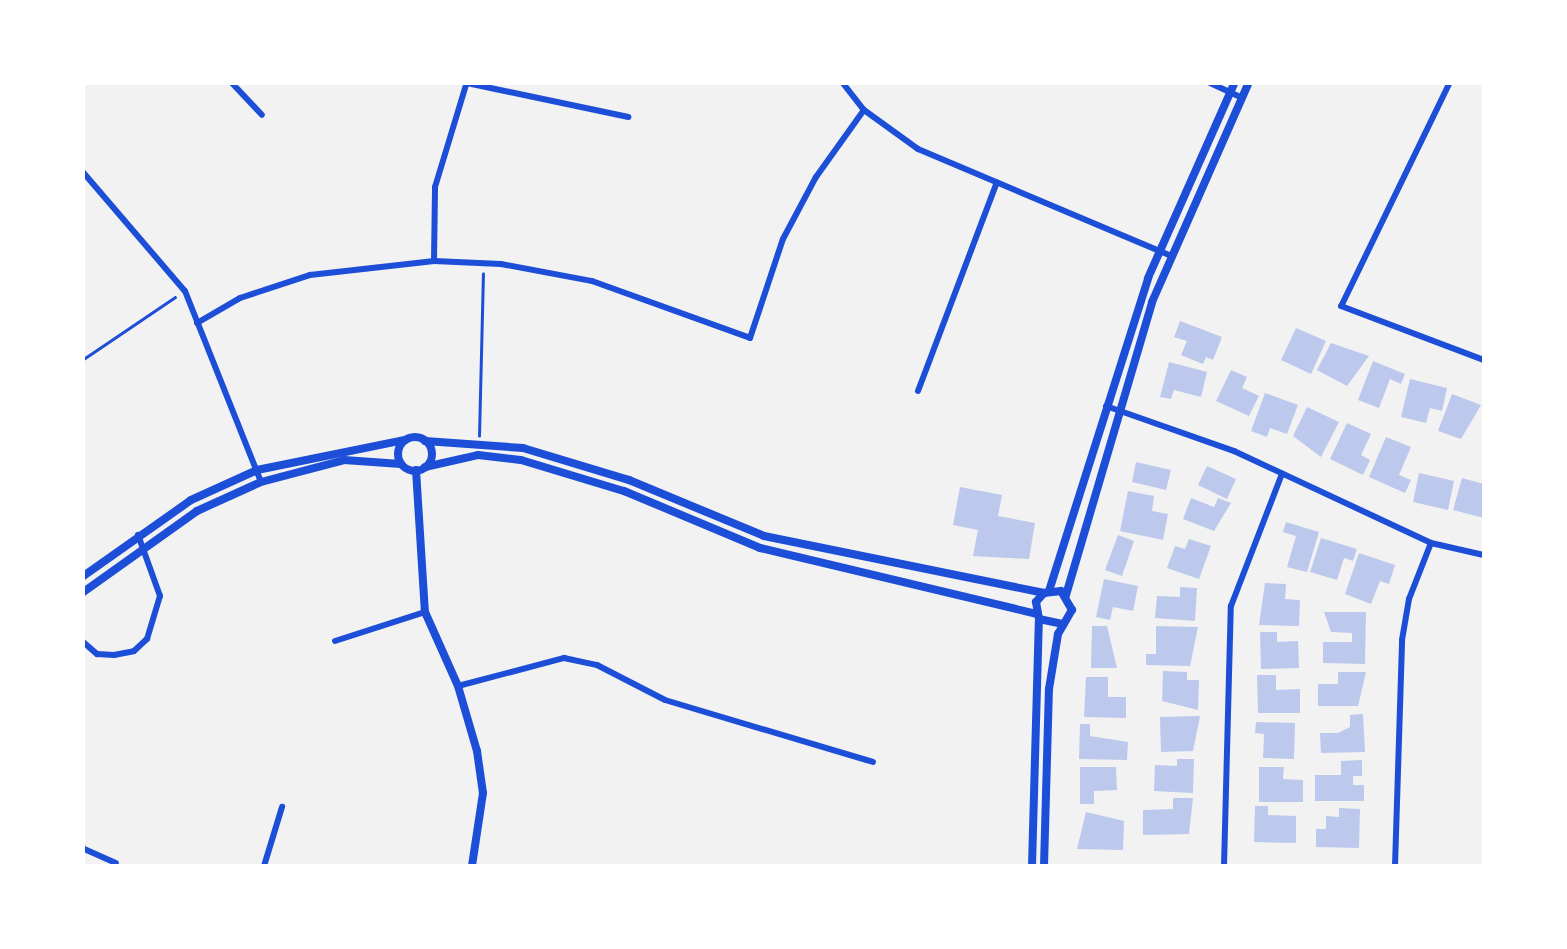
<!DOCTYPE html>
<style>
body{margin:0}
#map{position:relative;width:1567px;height:949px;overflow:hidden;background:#f2f2f2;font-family:"Noto Serif",serif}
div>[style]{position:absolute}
.building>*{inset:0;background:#bdc9ec}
.path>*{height:2.5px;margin:-1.25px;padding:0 1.25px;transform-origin:1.25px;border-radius:1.25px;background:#1d4ed8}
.minor>*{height:6px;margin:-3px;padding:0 3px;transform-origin:3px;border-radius:3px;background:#1d4ed8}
.tertiary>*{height:8px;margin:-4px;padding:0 4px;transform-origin:4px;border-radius:4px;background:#1d4ed8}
.tertiary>.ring{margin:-4px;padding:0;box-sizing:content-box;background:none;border:8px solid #1d4ed8;border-radius:50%}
span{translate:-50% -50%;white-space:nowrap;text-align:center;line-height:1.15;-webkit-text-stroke:8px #fff;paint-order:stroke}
.frame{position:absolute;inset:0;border:85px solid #fff;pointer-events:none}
</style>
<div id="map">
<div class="building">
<i style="clip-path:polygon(1180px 321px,1222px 337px,1213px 360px,1206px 357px,1203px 364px,1181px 355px,1187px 341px,1174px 337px)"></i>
<i style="clip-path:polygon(1296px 328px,1326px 341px,1311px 374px,1281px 360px)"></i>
<i style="clip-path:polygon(1331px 343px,1369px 356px,1347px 386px,1317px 370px)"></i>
<i style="clip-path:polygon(1373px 361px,1405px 374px,1401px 384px,1390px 379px,1379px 408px,1358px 400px)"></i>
<i style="clip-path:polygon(1169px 362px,1207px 372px,1201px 397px,1174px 390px,1171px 399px,1160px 397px)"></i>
<i style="clip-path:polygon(1231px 370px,1247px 377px,1242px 388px,1259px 396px,1249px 416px,1216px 401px)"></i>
<i style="clip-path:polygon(1410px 379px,1447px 388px,1442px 411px,1430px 408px,1426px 423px,1401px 417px)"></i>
<i style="clip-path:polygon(1265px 393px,1298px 405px,1287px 434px,1270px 428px,1267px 437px,1251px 431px)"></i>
<i style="clip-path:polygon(1452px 394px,1481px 405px,1461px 439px,1438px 431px)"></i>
<i style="clip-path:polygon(1307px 407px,1339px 422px,1321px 457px,1293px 436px)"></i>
<i style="clip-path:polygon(1347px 423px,1371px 434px,1361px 455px,1370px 460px,1363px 475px,1330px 459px)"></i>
<i style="clip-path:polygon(1386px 437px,1411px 447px,1399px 475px,1411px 480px,1405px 493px,1369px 477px)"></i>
<i style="clip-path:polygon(1136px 462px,1171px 470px,1166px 490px,1132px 482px)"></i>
<i style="clip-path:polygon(1207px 466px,1236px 479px,1227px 499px,1198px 485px)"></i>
<i style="clip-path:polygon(1419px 473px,1454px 481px,1448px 510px,1413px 502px)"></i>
<i style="clip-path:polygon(1462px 478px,1484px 484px,1484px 518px,1453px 510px)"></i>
<i style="clip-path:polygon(960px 487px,1002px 495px,998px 516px,1035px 523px,1029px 559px,973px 556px,978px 530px,953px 525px)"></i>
<i style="clip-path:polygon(1128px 491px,1154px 496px,1152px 511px,1168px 514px,1163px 540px,1120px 531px)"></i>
<i style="clip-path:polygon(1191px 498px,1214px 507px,1218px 498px,1231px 503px,1214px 531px,1183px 519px)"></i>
<i style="clip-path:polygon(1286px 522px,1319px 532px,1307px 572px,1287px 567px,1296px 536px,1283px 532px)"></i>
<i style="clip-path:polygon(1118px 535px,1134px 541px,1122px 576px,1105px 570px)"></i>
<i style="clip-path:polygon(1321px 538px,1357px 549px,1353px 561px,1344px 558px,1337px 580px,1310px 572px)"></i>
<i style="clip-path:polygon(1189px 539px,1211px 546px,1199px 579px,1167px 568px,1175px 546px,1185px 549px)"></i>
<i style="clip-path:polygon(1359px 553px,1395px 565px,1389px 584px,1380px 581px,1371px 604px,1345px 594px)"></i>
<i style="clip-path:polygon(1104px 579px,1138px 586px,1133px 611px,1113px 607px,1110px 620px,1096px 617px)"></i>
<i style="clip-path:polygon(1265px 583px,1286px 584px,1285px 599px,1300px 600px,1299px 626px,1259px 625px)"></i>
<i style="clip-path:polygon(1180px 587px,1197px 588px,1195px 621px,1155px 618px,1157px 596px,1180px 597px)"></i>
<i style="clip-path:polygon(1324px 612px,1366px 612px,1365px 664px,1323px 663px,1323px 642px,1352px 642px,1352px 633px,1331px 632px)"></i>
<i style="clip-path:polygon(1092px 626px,1107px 626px,1117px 668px,1091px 668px)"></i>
<i style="clip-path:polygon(1156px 626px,1198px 627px,1190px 666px,1146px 665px,1146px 654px,1156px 654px)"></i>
<i style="clip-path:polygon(1260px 632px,1277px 632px,1277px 642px,1298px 641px,1299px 668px,1261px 669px)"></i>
<i style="clip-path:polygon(1163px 671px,1187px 672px,1187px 680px,1199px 680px,1198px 710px,1162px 701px)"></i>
<i style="clip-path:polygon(1338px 672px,1366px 672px,1358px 706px,1318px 706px,1318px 684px,1338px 684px)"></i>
<i style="clip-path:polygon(1257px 675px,1276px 675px,1276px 690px,1300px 689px,1300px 713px,1258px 713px)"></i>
<i style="clip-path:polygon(1086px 677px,1108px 677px,1108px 697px,1126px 697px,1126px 718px,1084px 717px)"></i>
<i style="clip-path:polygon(1363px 714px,1365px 752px,1321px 753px,1320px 733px,1338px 733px,1350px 727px,1350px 715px)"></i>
<i style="clip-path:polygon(1200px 716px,1193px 751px,1161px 752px,1160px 717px)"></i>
<i style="clip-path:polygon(1256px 722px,1295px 723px,1294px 759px,1263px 758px,1264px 734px,1255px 733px)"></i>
<i style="clip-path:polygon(1080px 724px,1090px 724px,1090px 736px,1128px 742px,1127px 760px,1079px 759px)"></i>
<i style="clip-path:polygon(1177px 759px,1194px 759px,1193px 793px,1154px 791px,1155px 765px,1177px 766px)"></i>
<i style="clip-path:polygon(1362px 760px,1362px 776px,1353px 776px,1353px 785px,1364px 785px,1364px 801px,1315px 801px,1315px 775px,1341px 775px,1341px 761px)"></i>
<i style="clip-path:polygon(1080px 767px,1116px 767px,1117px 790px,1094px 791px,1094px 804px,1080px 804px)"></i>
<i style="clip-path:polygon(1259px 767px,1284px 767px,1283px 779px,1303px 780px,1303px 802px,1259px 802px)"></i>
<i style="clip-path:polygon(1173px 798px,1193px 798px,1189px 834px,1143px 835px,1143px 810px,1173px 809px)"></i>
<i style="clip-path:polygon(1255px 806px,1268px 806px,1268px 815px,1296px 816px,1296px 843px,1254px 842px)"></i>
<i style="clip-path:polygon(1339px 808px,1360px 809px,1359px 848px,1316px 847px,1316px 829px,1326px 829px,1326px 816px,1339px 817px)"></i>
<i style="clip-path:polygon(1086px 812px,1124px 821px,1123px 850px,1077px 849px)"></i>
</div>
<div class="path">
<i style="left:82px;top:360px;width:112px;rotate:-34.1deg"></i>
<i style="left:479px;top:436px;width:162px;rotate:-88.6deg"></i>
</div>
<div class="minor">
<i style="left:231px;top:82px;width:45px;rotate:46.8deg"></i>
<i style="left:842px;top:82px;width:36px;rotate:52deg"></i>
<i style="left:864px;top:110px;width:67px;rotate:35.8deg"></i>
<i style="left:918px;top:149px;width:272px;rotate:22.9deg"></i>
<i style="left:1208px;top:82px;width:38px;rotate:25deg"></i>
<i style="left:1450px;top:82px;width:249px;rotate:115.9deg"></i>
<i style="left:1341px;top:306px;width:153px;rotate:20.7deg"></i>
<i style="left:467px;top:83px;width:165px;rotate:11.9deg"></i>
<i style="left:82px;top:171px;width:158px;rotate:49.4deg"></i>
<i style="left:185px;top:291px;width:206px;rotate:68.3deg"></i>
<i style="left:434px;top:261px;width:74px;rotate:-89.2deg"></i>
<i style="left:435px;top:187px;width:110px;rotate:-73.1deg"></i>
<i style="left:197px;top:323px;width:50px;rotate:-30.2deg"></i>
<i style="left:240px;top:298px;width:74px;rotate:-18.2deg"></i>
<i style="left:310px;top:275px;width:125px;rotate:-6.4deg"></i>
<i style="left:434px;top:261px;width:67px;rotate:2.6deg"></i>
<i style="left:501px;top:264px;width:93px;rotate:10.6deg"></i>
<i style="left:592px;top:281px;width:168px;rotate:19.8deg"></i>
<i style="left:750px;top:338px;width:104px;rotate:-71.6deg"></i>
<i style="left:783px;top:239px;width:70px;rotate:-62deg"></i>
<i style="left:816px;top:177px;width:82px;rotate:-54.4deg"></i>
<i style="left:918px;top:391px;width:223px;rotate:-69.3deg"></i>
<i style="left:1106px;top:406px;width:136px;rotate:19.4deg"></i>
<i style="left:1234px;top:451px;width:217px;rotate:25deg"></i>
<i style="left:1431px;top:543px;width:54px;rotate:12.8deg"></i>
<i style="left:82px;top:641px;width:20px;rotate:41deg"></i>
<i style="left:97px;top:654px;width:17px;rotate:3deg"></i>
<i style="left:114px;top:655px;width:20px;rotate:-11deg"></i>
<i style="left:134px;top:651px;width:18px;rotate:-43deg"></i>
<i style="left:147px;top:639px;width:45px;rotate:-73.2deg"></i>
<i style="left:160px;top:596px;width:65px;rotate:-109.8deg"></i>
<i style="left:335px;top:641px;width:95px;rotate:-17.9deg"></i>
<i style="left:458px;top:686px;width:110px;rotate:-14.8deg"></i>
<i style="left:564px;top:658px;width:34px;rotate:12deg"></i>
<i style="left:597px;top:665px;width:76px;rotate:27.2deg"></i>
<i style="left:665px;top:700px;width:217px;rotate:16.6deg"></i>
<i style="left:82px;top:848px;width:37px;rotate:24deg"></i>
<i style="left:264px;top:866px;width:62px;rotate:-73deg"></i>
<i style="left:1224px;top:866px;width:260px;rotate:-88.5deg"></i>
<i style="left:1231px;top:606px;width:142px;rotate:-68.9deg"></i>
<i style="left:1395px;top:866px;width:226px;rotate:-88.2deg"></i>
<i style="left:1402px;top:640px;width:42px;rotate:-80.3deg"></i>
<i style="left:1409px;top:599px;width:60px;rotate:-68.6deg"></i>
</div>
<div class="tertiary">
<i class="ring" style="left:398px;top:437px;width:26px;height:26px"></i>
<i style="left:425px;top:441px;width:98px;rotate:4.1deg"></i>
<i style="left:523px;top:448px;width:111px;rotate:16.8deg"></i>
<i style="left:629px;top:480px;width:146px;rotate:22.5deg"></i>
<i style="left:764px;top:536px;width:286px;rotate:11.5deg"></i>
<i style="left:425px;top:467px;width:54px;rotate:-12.8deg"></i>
<i style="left:478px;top:455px;width:43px;rotate:6.6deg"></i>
<i style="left:521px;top:460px;width:108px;rotate:16.8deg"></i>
<i style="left:624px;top:491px;width:147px;rotate:22.7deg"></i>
<i style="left:760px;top:548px;width:284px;rotate:13.4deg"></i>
<i style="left:416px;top:470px;width:142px;rotate:86.4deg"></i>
<i style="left:425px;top:612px;width:81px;rotate:66deg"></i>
<i style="left:458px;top:686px;width:68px;rotate:73.7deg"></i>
<i style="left:477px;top:751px;width:42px;rotate:81.9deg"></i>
<i style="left:483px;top:793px;width:74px;rotate:98.6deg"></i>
<i style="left:82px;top:577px;width:133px;rotate:-35.2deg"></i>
<i style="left:191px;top:500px;width:72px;rotate:-24.4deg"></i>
<i style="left:257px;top:470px;width:151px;rotate:-11.5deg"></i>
<i style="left:1049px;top:591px;width:328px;rotate:-72.4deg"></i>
<i style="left:1148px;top:278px;width:214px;rotate:-66.1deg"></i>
<i style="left:82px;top:593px;width:141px;rotate:-35.5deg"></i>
<i style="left:197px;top:511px;width:70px;rotate:-24.4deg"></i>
<i style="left:261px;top:482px;width:86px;rotate:-14.8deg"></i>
<i style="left:344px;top:460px;width:57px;rotate:4deg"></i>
<i style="left:1066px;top:595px;width:305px;rotate:-73.6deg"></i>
<i style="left:1152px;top:302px;width:240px;rotate:-66.2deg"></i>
<i style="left:1032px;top:866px;width:245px;rotate:-88.4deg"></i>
<i style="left:1044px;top:866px;width:177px;rotate:-88.4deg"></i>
<i style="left:1049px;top:689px;width:56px;rotate:-80.7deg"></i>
<i style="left:1058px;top:634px;width:28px;rotate:-60deg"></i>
<i style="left:1072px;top:610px;width:22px;rotate:-120deg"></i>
<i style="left:1061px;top:591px;width:17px;rotate:173deg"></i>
<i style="left:1044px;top:593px;width:12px;rotate:132deg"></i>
<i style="left:1036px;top:602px;width:17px;rotate:80deg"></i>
<i style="left:1039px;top:619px;width:25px;rotate:12deg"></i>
</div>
<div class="frame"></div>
</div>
